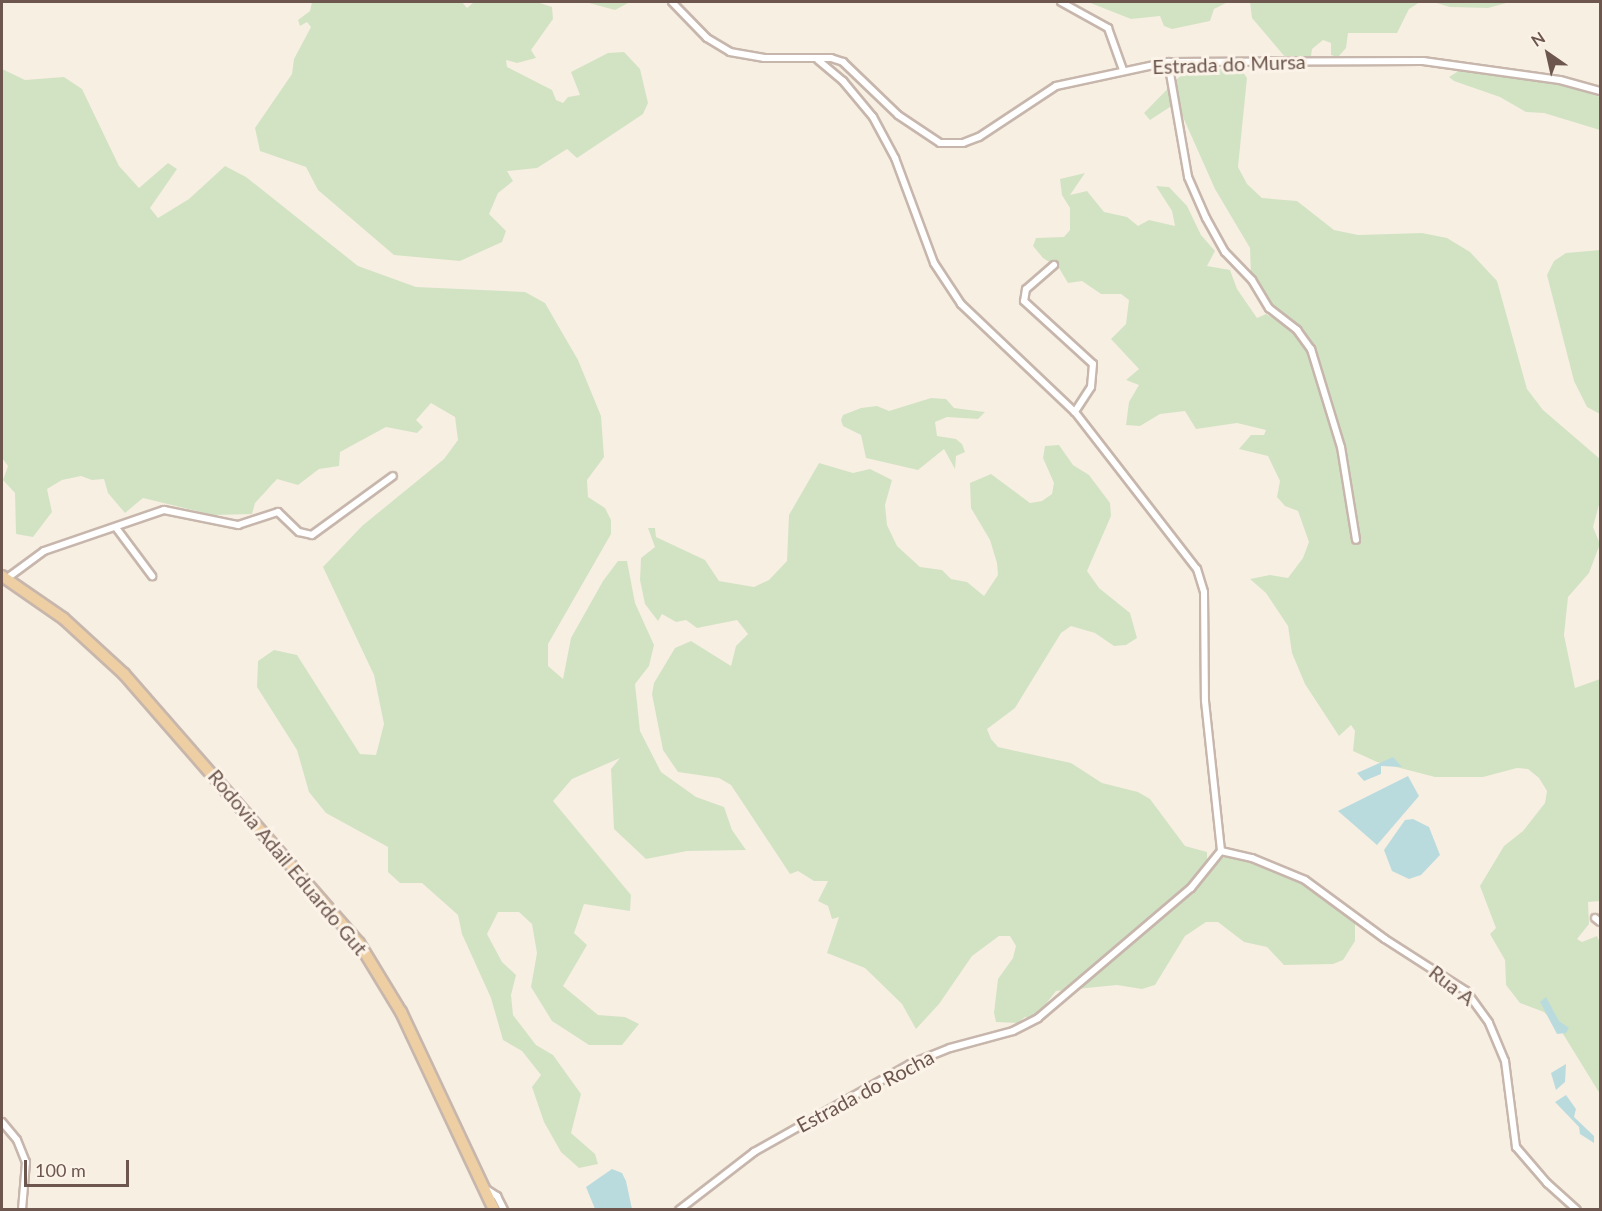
<!DOCTYPE html>
<style>
body{margin:0}
#map{position:relative;width:1602px;height:1211px;overflow:hidden;background:#f8efe3;font-family:Lato,sans-serif}
div>[style]{position:absolute}
.green>*{inset:0;background:#d2e3c4}
.water>*{inset:0;background:#badbde}
.roads{filter:drop-shadow(2px 0 #c7b6ac) drop-shadow(-2px 0 #c7b6ac) drop-shadow(0 2px #c7b6ac) drop-shadow(0 -2px #c7b6ac)}
.minor>*{height:6px;margin:-3px;padding:0 3px;transform-origin:3px;border-radius:3px;background:#fff}
.primary>*{height:10px;margin:-5px;padding:0 5px;transform-origin:5px;border-radius:5px;background:#eecea3}
span{translate:-50% -50%;white-space:nowrap;text-align:center;line-height:1.15;-webkit-text-stroke:6px #fcf3e8;paint-order:stroke}
.street-label{font-size:20px;color:#6c564d}
.frame{position:absolute;inset:0;border:3px solid #6c564d;pointer-events:none}
.north{position:absolute;left:1518px;top:24px;width:60px;height:60px;-webkit-text-stroke:4px #fcf3e8;paint-order:stroke;rotate:326deg;font-size:16px;font-weight:700;line-height:24px;text-align:center;color:#6c564d}
.north::after{content:'';display:block;margin:auto;width:21px;height:27px;background:#6c564d;clip-path:polygon(50% 0,100% 100%,50% 72%,0 100%)}
.scale{position:absolute;left:24px;top:1160px;width:105px;height:27px;box-sizing:border-box;border:3px solid #6c564d;border-top:0;padding-left:8px;font-size:18px;line-height:21px;white-space:nowrap;color:#6c564d;-webkit-text-stroke:4px #fcf3e8;paint-order:stroke}
</style>
<div id="map">
<div class="green">
<i style="clip-path:polygon(312px 2px,462px 2px,467px 8px,474px 2px,540px 3px,552px 7px,553px 19px,531px 50px,536px 58px,517px 63px,506px 60px,507px 67px,552px 90px,556px 100px,563px 103px,568px 97px,580px 95px,571px 72px,608px 53px,624px 52px,640px 69px,648px 103px,643px 114px,577px 158px,567px 149px,537px 168px,507px 171px,513px 181px,498px 193px,489px 214px,506px 231px,502px 242px,460px 261px,394px 255px,318px 190px,306px 167px,260px 151px,255px 128px,292px 74px,294px 59px,311px 27px,307px 22px,300px 26px,298px 20px,310px 11px)"></i>
<i style="clip-path:polygon(585px 2px,630px 2px,615px 10px)"></i>
<i style="clip-path:polygon(1088px 2px,1228px 2px,1214px 9px,1210px 21px,1172px 29px,1164px 26px,1160px 16px,1131px 19px)"></i>
<i style="clip-path:polygon(1250px 2px,1433px 2px,1420px 2px,1409px 9px,1397px 33px,1348px 33px,1346px 48px,1338px 57px,1331px 55px,1331px 43px,1323px 40px,1312px 49px,1311px 56px,1286px 58px,1252px 18px)"></i>
<i style="clip-path:polygon(1433px 2px,1510px 2px,1488px 8px,1450px 7px)"></i>
<i style="clip-path:polygon(1455px 63px,1532px 73px,1600px 97px,1600px 130px,1544px 113px,1526px 112px,1500px 97px,1454px 81px,1449px 77px,1457px 72px)"></i>
<i style="clip-path:polygon(1200px 67px,1242px 71px,1247px 78px,1238px 167px,1247px 184px,1262px 198px,1297px 201px,1334px 230px,1358px 235px,1422px 233px,1447px 238px,1470px 252px,1497px 281px,1527px 389px,1543px 410px,1600px 459px,1600px 501px,1593px 527px,1600px 544px,1589px 573px,1568px 597px,1564px 635px,1575px 688px,1600px 679px,1600px 901px,1588px 902px,1589px 924px,1577px 939px,1582px 942px,1597px 936px,1600px 943px,1600px 1094px,1560px 1029px,1544px 1012px,1520px 1003px,1506px 985px,1505px 960px,1490px 934px,1496px 928px,1480px 886px,1504px 846px,1523px 831px,1545px 803px,1547px 791px,1539px 778px,1528px 769px,1517px 768px,1483px 777px,1435px 777px,1377px 762px,1353px 751px,1355px 731px,1351px 725px,1339px 736px,1305px 684px,1292px 653px,1288px 626px,1266px 593px,1250px 579px,1270px 575px,1288px 578px,1303px 558px,1309px 542px,1298px 511px,1285px 506px,1277px 497px,1280px 481px,1268px 456px,1239px 449px,1251px 435px,1264px 435px,1266px 430px,1237px 423px,1196px 429px,1185px 411px,1160px 414px,1140px 426px,1126px 425px,1129px 402px,1139px 385px,1126px 380px,1139px 369px,1111px 339px,1126px 324px,1129px 300px,1121px 294px,1101px 294px,1082px 281px,1068px 283px,1059px 268px,1043px 258px,1033px 246px,1036px 238px,1064px 237px,1070px 230px,1070px 208px,1062px 195px,1060px 179px,1085px 173px,1070px 195px,1087px 191px,1104px 212px,1127px 217px,1138px 226px,1149px 220px,1175px 226px,1172px 211px,1156px 186px,1169px 187px,1187px 206px,1201px 235px,1215px 251px,1207px 266px,1230px 270px,1237px 289px,1257px 318px,1266px 314px,1285px 325px,1293px 322px,1272px 307px,1251px 275px,1250px 248px,1215px 189px,1179px 108px,1173px 105px,1150px 120px,1144px 113px,1186px 70px)"></i>
<i style="clip-path:polygon(2px 69px,25px 80px,64px 77px,82px 89px,119px 166px,139px 188px,168px 163px,177px 169px,150px 208px,158px 218px,189px 199px,225px 166px,246px 177px,358px 266px,416px 287px,525px 292px,545px 303px,578px 360px,601px 416px,604px 457px,587px 480px,588px 497px,605px 508px,611px 520px,611px 534px,548px 644px,548px 666px,563px 679px,571px 638px,603px 581px,618px 561px,627px 561px,635px 603px,654px 645px,649px 666px,635px 684px,640px 731px,661px 772px,696px 797px,724px 807px,732px 830px,746px 850px,687px 851px,646px 859px,614px 829px,611px 769px,620px 758px,572px 779px,553px 801px,631px 895px,630px 911px,584px 904px,574px 933px,587px 945px,563px 986px,598px 1015px,625px 1017px,639px 1024px,622px 1045px,589px 1045px,552px 1021px,531px 987px,537px 953px,532px 924px,519px 912px,498px 912px,487px 934px,502px 962px,516px 975px,511px 995px,513px 1015px,536px 1045px,553px 1055px,581px 1094px,571px 1133px,595px 1154px,598px 1164px,579px 1168px,561px 1152px,544px 1122px,532px 1087px,541px 1075px,522px 1051px,503px 1040px,491px 998px,462px 934px,458px 915px,422px 883px,400px 883px,388px 872px,388px 847px,326px 813px,309px 792px,297px 750px,257px 687px,258px 661px,274px 650px,297px 655px,360px 754px,376px 755px,384px 724px,374px 675px,323px 567px,362px 526px,444px 459px,458px 440px,455px 417px,431px 403px,416px 420px,423px 427px,417px 433px,386px 427px,340px 452px,339px 466px,319px 469px,298px 485px,277px 479px,255px 503px,252px 514px,213px 515px,143px 498px,125px 513px,108px 493px,104px 479px,92px 480px,81px 476px,62px 480px,47px 489px,52px 512px,33px 537px,16px 534px,15px 493px,3px 480px,8px 466px,2px 458px)"></i>
<i style="clip-path:polygon(1600px 250px,1600px 414px,1587px 407px,1574px 381px,1547px 275px,1554px 261px,1566px 253px)"></i>
<i style="clip-path:polygon(931px 398px,946px 399px,954px 408px,985px 412px,978px 419px,947px 417px,935px 422px,937px 436px,956px 439px,962px 444px,965px 452px,956px 456px,955px 469px,944px 449px,918px 470px,866px 458px,861px 435px,843px 426px,841px 420px,843px 415px,861px 408px,877px 406px,889px 411px)"></i>
<i style="clip-path:polygon(1059px 445px,1073px 465px,1089px 475px,1110px 503px,1111px 516px,1087px 571px,1099px 588px,1130px 613px,1137px 638px,1126px 645px,1114px 646px,1095px 633px,1071px 626px,1061px 633px,1015px 708px,987px 729px,991px 739px,998px 747px,1071px 763px,1102px 783px,1138px 792px,1150px 799px,1185px 846px,1207px 852px,1207px 863px,1234px 854px,1249px 856px,1303px 882px,1355px 918px,1355px 941px,1343px 960px,1333px 964px,1284px 965px,1267px 947px,1244px 942px,1218px 922px,1206px 922px,1185px 936px,1155px 985px,1142px 989px,1117px 985px,1056px 991px,1033px 1020px,1025px 1017px,1018px 1023px,996px 1022px,994px 1013px,998px 979px,1013px 958px,1016px 946px,1010px 936px,999px 936px,972px 956px,939px 1004px,916px 1029px,902px 1004px,865px 968px,827px 953px,839px 917px,832px 919px,828px 906px,818px 901px,828px 881px,814px 881px,798px 871px,790px 874px,731px 785px,719px 778px,678px 772px,663px 750px,652px 694px,654px 683px,675px 648px,691px 641px,731px 666px,736px 646px,748px 634px,737px 620px,697px 628px,686px 620px,676px 622px,662px 614px,658px 621px,645px 604px,640px 580px,641px 558px,655px 547px,648px 528px,655px 528px,656px 537px,705px 560px,719px 581px,754px 587px,769px 580px,787px 561px,789px 515px,819px 463px,853px 473px,870px 469px,892px 480px,885px 505px,887px 525px,897px 546px,920px 567px,942px 570px,951px 579px,967px 582px,984px 596px,998px 575px,997px 563px,990px 540px,971px 508px,970px 483px,991px 474px,1030px 503px,1042px 501px,1052px 494px,1054px 483px,1043px 458px,1045px 446px)"></i>
</div>
<div class="water">
<i style="clip-path:polygon(1393px 757px,1402px 767px,1381px 766px,1381px 774px,1364px 781px,1357px 773px)"></i>
<i style="clip-path:polygon(1408px 776px,1419px 796px,1377px 845px,1338px 811px)"></i>
<i style="clip-path:polygon(1413px 819px,1429px 827px,1440px 855px,1421px 875px,1409px 879px,1392px 871px,1384px 850px,1405px 820px)"></i>
<i style="clip-path:polygon(1546px 997px,1559px 1021px,1569px 1028px,1566px 1033px,1557px 1034px,1540px 1002px)"></i>
<i style="clip-path:polygon(1566px 1064px,1565px 1082px,1556px 1090px,1551px 1073px)"></i>
<i style="clip-path:polygon(1566px 1095px,1576px 1109px,1574px 1117px,1594px 1136px,1594px 1143px,1580px 1134px,1579px 1127px,1555px 1102px)"></i>
<i style="clip-path:polygon(612px 1169px,622px 1173px,626px 1181px,632px 1209px,595px 1209px,586px 1187px)"></i>
</div>
<div class="roads">
<div class="minor">
<i style="left:672px;top:2px;width:50px;rotate:45.8deg"></i>
<i style="left:707px;top:38px;width:27px;rotate:31deg"></i>
<i style="left:730px;top:52px;width:35px;rotate:10deg"></i>
<i style="left:764px;top:58px;width:67px"></i>
<i style="left:831px;top:58px;width:13px;rotate:18deg"></i>
<i style="left:843px;top:62px;width:76px;rotate:43.9deg"></i>
<i style="left:898px;top:115px;width:50px;rotate:33.7deg"></i>
<i style="left:940px;top:143px;width:23px"></i>
<i style="left:963px;top:143px;width:17px;rotate:-21deg"></i>
<i style="left:979px;top:137px;width:92px;rotate:-33.5deg"></i>
<i style="left:1056px;top:86px;width:115px;rotate:-12.1deg"></i>
<i style="left:1168px;top:62px;width:255px;rotate:-0.2deg"></i>
<i style="left:1423px;top:61px;width:138px;rotate:7.9deg"></i>
<i style="left:1560px;top:80px;width:41px;rotate:15.4deg"></i>
<i style="left:1061px;top:2px;width:54px;rotate:29deg"></i>
<i style="left:1108px;top:28px;width:45px;rotate:70.3deg"></i>
<i style="left:818px;top:60px;width:33px;rotate:40deg"></i>
<i style="left:843px;top:81px;width:47px;rotate:50.2deg"></i>
<i style="left:873px;top:117px;width:47px;rotate:61.8deg"></i>
<i style="left:895px;top:158px;width:112px;rotate:69.6deg"></i>
<i style="left:934px;top:263px;width:49px;rotate:56.6deg"></i>
<i style="left:961px;top:304px;width:157px;rotate:43.5deg"></i>
<i style="left:1075px;top:412px;width:199px;rotate:52.2deg"></i>
<i style="left:1197px;top:569px;width:24px;rotate:73deg"></i>
<i style="left:1204px;top:592px;width:109px;rotate:89.5deg"></i>
<i style="left:1205px;top:701px;width:151px;rotate:83.9deg"></i>
<i style="left:1168px;top:62px;width:117px;rotate:80.1deg"></i>
<i style="left:1188px;top:177px;width:45px;rotate:66.3deg"></i>
<i style="left:1206px;top:218px;width:39px;rotate:61deg"></i>
<i style="left:1225px;top:252px;width:39px;rotate:46deg"></i>
<i style="left:1252px;top:280px;width:33px;rotate:59deg"></i>
<i style="left:1269px;top:308px;width:36px;rotate:38deg"></i>
<i style="left:1297px;top:330px;width:24px;rotate:54deg"></i>
<i style="left:1311px;top:349px;width:102px;rotate:73deg"></i>
<i style="left:1341px;top:447px;width:94px;rotate:80.8deg"></i>
<i style="left:1054px;top:265px;width:37px;rotate:139deg"></i>
<i style="left:1026px;top:289px;width:12px;rotate:99deg"></i>
<i style="left:1024px;top:301px;width:93px;rotate:42.4deg"></i>
<i style="left:1093px;top:364px;width:23px;rotate:95deg"></i>
<i style="left:1091px;top:387px;width:30px;rotate:123deg"></i>
<i style="left:117px;top:529px;width:59px;rotate:53.3deg"></i>
<i style="left:6px;top:579px;width:47px;rotate:-36.4deg"></i>
<i style="left:44px;top:551px;width:127px;rotate:-18.9deg"></i>
<i style="left:164px;top:510px;width:76px;rotate:11.5deg"></i>
<i style="left:238px;top:525px;width:42px;rotate:-18deg"></i>
<i style="left:278px;top:512px;width:29px;rotate:44deg"></i>
<i style="left:299px;top:532px;width:13px;rotate:13deg"></i>
<i style="left:312px;top:535px;width:100px;rotate:-36.1deg"></i>
<i style="left:1221px;top:851px;width:32px;rotate:13deg"></i>
<i style="left:1252px;top:858px;width:57px;rotate:22.5deg"></i>
<i style="left:1305px;top:880px;width:99px;rotate:36.4deg"></i>
<i style="left:1385px;top:939px;width:96px;rotate:32.7deg"></i>
<i style="left:1466px;top:991px;width:39px;rotate:54deg"></i>
<i style="left:1489px;top:1023px;width:41px;rotate:67.2deg"></i>
<i style="left:1505px;top:1061px;width:87px;rotate:82.7deg"></i>
<i style="left:1516px;top:1147px;width:48px;rotate:49.3deg"></i>
<i style="left:1547px;top:1183px;width:40px;rotate:42deg"></i>
<i style="left:1595px;top:918px;width:6px;rotate:39deg"></i>
<i style="left:2px;top:1122px;width:23px;rotate:50deg"></i>
<i style="left:17px;top:1140px;width:24px;rotate:68deg"></i>
<i style="left:26px;top:1162px;width:48px;rotate:94.8deg"></i>
<i style="left:483px;top:1187px;width:17px;rotate:33deg"></i>
<i style="left:497px;top:1196px;width:16px;rotate:63deg"></i>
<i style="left:679px;top:1210px;width:95px;rotate:-37.7deg"></i>
<i style="left:754px;top:1152px;width:179px;rotate:-29.4deg"></i>
<i style="left:910px;top:1064px;width:43px;rotate:-21.8deg"></i>
<i style="left:950px;top:1048px;width:65px;rotate:-15.1deg"></i>
<i style="left:1013px;top:1031px;width:28px;rotate:-27deg"></i>
<i style="left:1038px;top:1018px;width:201px;rotate:-40.4deg"></i>
<i style="left:1191px;top:888px;width:48px;rotate:-51deg"></i>
</div>
<div class="primary">
<i style="left:2px;top:576px;width:75px;rotate:34.7deg"></i>
<i style="left:64px;top:619px;width:81px;rotate:42.5deg"></i>
<i style="left:124px;top:674px;width:357px;rotate:48.9deg"></i>
<i style="left:359px;top:943px;width:81px;rotate:58.7deg"></i>
<i style="left:401px;top:1012px;width:219px;rotate:64.8deg"></i>
</div>
</div>
<div class="street-label">
<span style="left:1229px;top:64px;rotate:-2deg">Estrada do Mursa</span>
<span style="left:288px;top:862px;rotate:50deg">Rodovia Adail Eduardo Gut</span>
<span style="left:1452px;top:985px;rotate:38deg">Rua A</span>
<span style="left:865px;top:1091px;rotate:-28deg">Estrada do Rocha</span>
</div>
<div class="frame"></div>
<div class="north">N</div>
<div class="scale">100 m</div>
</div>
